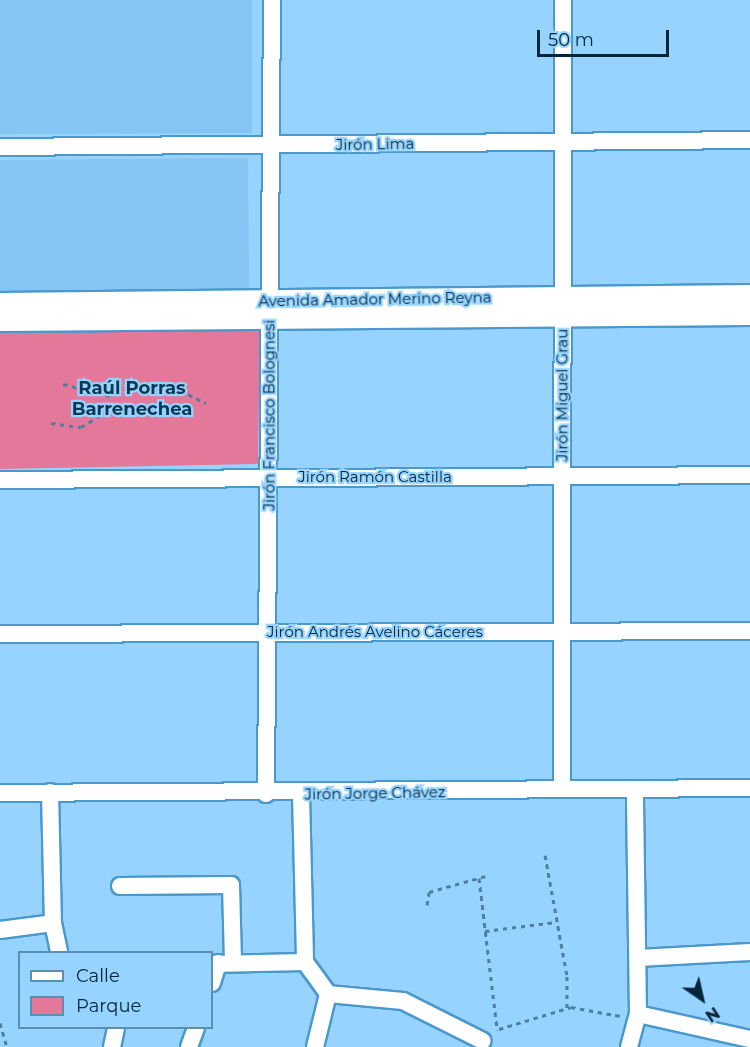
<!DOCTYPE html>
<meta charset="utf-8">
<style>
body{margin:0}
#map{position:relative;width:750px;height:1047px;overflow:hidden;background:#96d3ff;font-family:Montserrat,sans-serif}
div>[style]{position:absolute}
.built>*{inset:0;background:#85c5f4}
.green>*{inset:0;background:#e3789a}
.path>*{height:3px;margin-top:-1.5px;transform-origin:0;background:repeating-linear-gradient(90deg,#4e7f9f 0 4.5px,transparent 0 9px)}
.roads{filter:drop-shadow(2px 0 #4a98cc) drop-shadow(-2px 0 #4a98cc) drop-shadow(0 2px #4a98cc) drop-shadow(0 -2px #4a98cc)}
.minor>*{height:16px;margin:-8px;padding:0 8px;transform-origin:8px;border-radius:8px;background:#fff}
.tertiary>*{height:21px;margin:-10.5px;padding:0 10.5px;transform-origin:10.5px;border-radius:10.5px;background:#fff}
span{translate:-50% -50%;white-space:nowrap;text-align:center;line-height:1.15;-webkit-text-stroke:4.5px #96d3ff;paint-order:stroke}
.street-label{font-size:15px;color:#03263a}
.quarter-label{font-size:18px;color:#0d3853;font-weight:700}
.legend{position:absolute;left:18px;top:951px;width:195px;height:78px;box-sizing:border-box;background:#96d3ff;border:2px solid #5b8eb0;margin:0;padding:8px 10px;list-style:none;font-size:18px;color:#03263a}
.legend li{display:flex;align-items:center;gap:12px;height:30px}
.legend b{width:30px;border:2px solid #5b8eb0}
.north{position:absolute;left:672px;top:969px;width:60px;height:60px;-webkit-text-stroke:4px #96d3ff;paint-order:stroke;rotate:146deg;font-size:16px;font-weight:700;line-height:24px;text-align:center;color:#03263a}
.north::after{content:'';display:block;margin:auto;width:21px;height:27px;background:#03263a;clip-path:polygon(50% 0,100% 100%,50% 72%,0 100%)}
.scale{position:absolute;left:537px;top:30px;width:132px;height:27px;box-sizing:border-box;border:3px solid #03263a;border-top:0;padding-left:8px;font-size:18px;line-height:21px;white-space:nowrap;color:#03263a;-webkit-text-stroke:4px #96d3ff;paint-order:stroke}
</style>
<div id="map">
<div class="built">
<i style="clip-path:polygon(0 0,252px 0,252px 133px,0 134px)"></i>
<i style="clip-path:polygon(248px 158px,249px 289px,0 291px,0 160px)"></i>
</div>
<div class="green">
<i style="clip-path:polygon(260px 328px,258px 464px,0 469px,0 330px)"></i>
</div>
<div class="path">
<i style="left:63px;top:384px;width:48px;rotate:14.6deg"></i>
<i style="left:148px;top:393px;width:32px;rotate:-5deg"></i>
<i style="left:180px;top:390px;width:29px;rotate:27deg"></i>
<i style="left:51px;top:423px;width:30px;rotate:8deg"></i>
<i style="left:81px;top:427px;width:35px;rotate:-31deg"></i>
<i style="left:545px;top:855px;width:123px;rotate:79.7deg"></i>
<i style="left:567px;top:976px;width:32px;rotate:90deg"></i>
<i style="left:479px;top:878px;width:153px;rotate:83.2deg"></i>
<i style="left:427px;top:905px;width:13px;rotate:-81deg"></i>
<i style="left:429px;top:892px;width:62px;rotate:-15.8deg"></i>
<i style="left:485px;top:931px;width:72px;rotate:-7.2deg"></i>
<i style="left:0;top:1023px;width:25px;rotate:74deg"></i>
<i style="left:499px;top:1029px;width:75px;rotate:-17deg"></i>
<i style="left:571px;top:1007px;width:50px;rotate:10.4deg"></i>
</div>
<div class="roads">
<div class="minor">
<i style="left:0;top:147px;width:750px;rotate:-0.53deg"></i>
<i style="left:0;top:480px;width:750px;rotate:-0.38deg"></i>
<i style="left:0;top:634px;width:750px;rotate:-0.23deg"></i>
<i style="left:562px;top:789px;width:789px;rotate:-89.93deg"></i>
<i style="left:50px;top:792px;width:131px;rotate:88.7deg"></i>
<i style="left:53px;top:923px;width:30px;rotate:78deg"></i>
<i style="left:0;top:793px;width:750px;rotate:-0.38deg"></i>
<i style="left:266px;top:794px;width:794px;rotate:-89.57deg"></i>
<i style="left:301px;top:794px;width:168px;rotate:88.6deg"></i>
<i style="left:120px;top:886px;width:111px;rotate:-0.5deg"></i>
<i style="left:231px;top:885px;width:76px;rotate:88.5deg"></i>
<i style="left:0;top:930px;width:53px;rotate:-7.5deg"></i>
<i style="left:638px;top:958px;width:112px;rotate:-3.1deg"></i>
<i style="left:212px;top:964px;width:93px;rotate:-1.2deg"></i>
<i style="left:305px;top:962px;width:39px;rotate:54deg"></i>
<i style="left:212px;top:983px;width:21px;rotate:-73deg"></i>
<i style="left:328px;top:994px;width:75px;rotate:5.3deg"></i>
<i style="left:403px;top:1001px;width:89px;rotate:26.6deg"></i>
<i style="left:638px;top:1014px;width:115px;rotate:12.6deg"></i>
<i style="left:112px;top:1047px;width:19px;rotate:-78deg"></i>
<i style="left:189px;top:1047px;width:20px;rotate:-70deg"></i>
<i style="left:315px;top:1047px;width:55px;rotate:-76.2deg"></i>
<i style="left:629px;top:1047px;width:34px;rotate:-75deg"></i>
<i style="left:638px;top:1014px;width:225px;rotate:-90.8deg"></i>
</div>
<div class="tertiary">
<i style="left:0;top:303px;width:750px;rotate:-0.61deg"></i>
<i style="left:0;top:320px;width:750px;rotate:-0.46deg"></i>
</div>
</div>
<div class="street-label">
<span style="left:375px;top:144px;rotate:-1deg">Jirón Lima</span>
<span style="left:375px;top:299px;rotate:-1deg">Avenida Amador Merino Reyna</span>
<span style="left:562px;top:395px;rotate:-90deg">Jirón Miguel Grau</span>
<span style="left:269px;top:415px;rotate:-90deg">Jirón Francisco Bolognesi</span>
<span style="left:375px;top:477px">Jirón Ramón Castilla</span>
<span style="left:375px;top:632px">Jirón Andrés Avelino Cáceres</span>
<span style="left:375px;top:793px;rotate:-1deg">Jirón Jorge Chávez</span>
</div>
<div class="quarter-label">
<span style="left:132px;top:399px">Raúl Porras<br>Barrenechea</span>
</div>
<ul class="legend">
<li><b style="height:8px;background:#fff"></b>Calle</li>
<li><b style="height:16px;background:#e3789a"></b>Parque</li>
</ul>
<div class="north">N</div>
<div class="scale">50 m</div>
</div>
